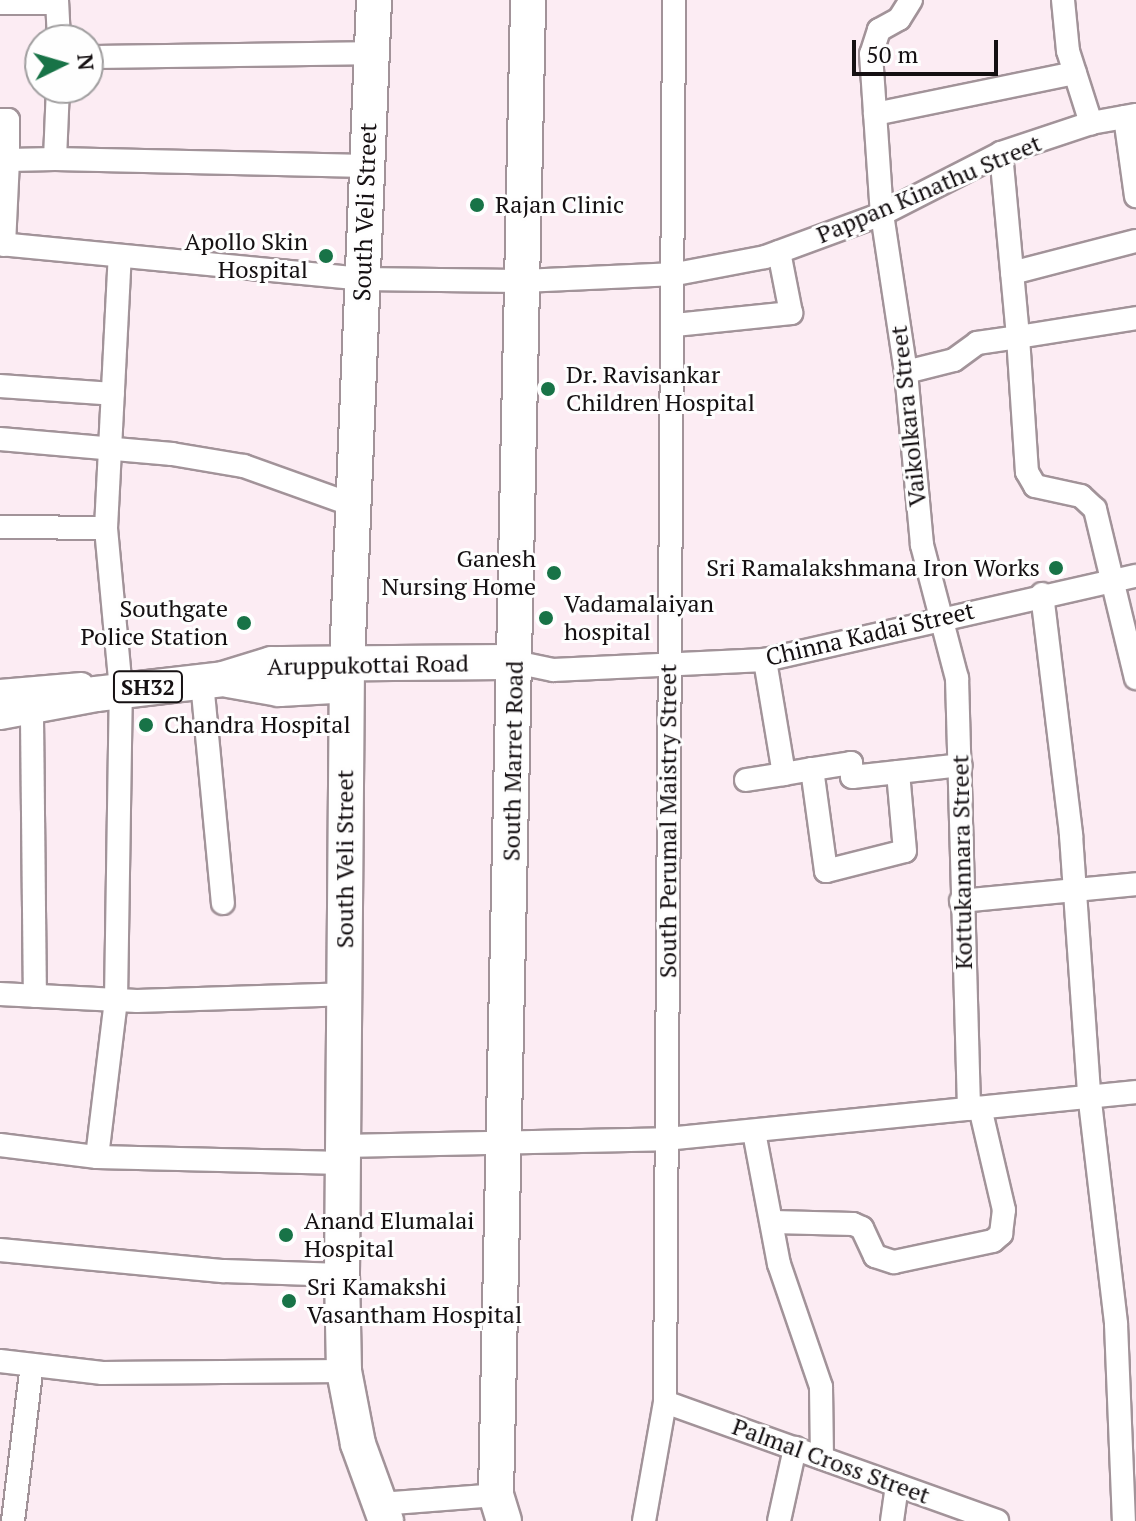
<!DOCTYPE html>
<style>
body{margin:0}
#map{position:relative;width:1136px;height:1521px;overflow:hidden;background:#fcecf3;font-family:"PT Serif",serif}
div>[style]{position:absolute}
.roads{filter:drop-shadow(2px 0 #a29399) drop-shadow(-2px 0 #a29399) drop-shadow(0 2px #a29399) drop-shadow(0 -2px #a29399)}
.street>*{height:22px;margin:-11px;padding:0 11px;transform-origin:11px;border-radius:11px;background:#fff}
.primary>*{height:34px;margin:-17px;padding:0 17px;transform-origin:17px;border-radius:17px;background:#fff}
.dots>*{width:22px;height:22px;translate:-50% -50%;box-sizing:border-box;border:4px solid #fefefe;border-radius:50%}
span{translate:-50% -50%;white-space:nowrap;text-align:center;line-height:1.15;-webkit-text-stroke:6px #fefefe;paint-order:stroke}
.shield-label span{padding:2px 6px;background:#fefefe;border:2px solid;border-radius:6px;-webkit-text-stroke-width:0}
.shield-label{font-size:22px;color:#151012;font-weight:700}
.street-label{font-size:24px;color:#151012}
.poi-label{font-size:24px;color:#151012}
.left{translate:0 -50%;text-align:left}
.right{translate:-100% -50%;text-align:right}
.north{position:absolute;left:24px;top:24px;width:80px;height:80px;box-sizing:border-box;background:#fefefe;border:2px solid #a19fa0;border-radius:50%;rotate:85deg;font-size:22px;font-weight:700;line-height:32px;text-align:center;color:#151012}
.north::after{content:'';display:block;margin:auto;width:28px;height:36px;background:#187347;clip-path:polygon(50% 0,100% 100%,50% 72%,0 100%)}
.scale{position:absolute;left:852px;top:40px;width:146px;height:36px;box-sizing:border-box;border:4px solid #151012;border-top:0;padding-left:10px;font-size:24px;line-height:28px;white-space:nowrap;color:#151012;-webkit-text-stroke:6px #fefefe;paint-order:stroke}
</style>
<div id="map">
<div class="roads">
<div class="street">
<i style="left:57px;top:0;width:40px;rotate:87.1deg"></i>
<i style="left:911px;top:0;width:22px;rotate:122deg"></i>
<i style="left:899px;top:19px;width:23px;rotate:151deg"></i>
<i style="left:879px;top:30px;width:25px;rotate:108deg"></i>
<i style="left:871px;top:54px;width:160px;rotate:86.1deg"></i>
<i style="left:882px;top:214px;width:160px;rotate:81.4deg"></i>
<i style="left:906px;top:372px;width:174px;rotate:84.7deg"></i>
<i style="left:922px;top:545px;width:138px;rotate:75.3deg"></i>
<i style="left:957px;top:678px;width:431px;rotate:88.4deg"></i>
<i style="left:1063px;top:0;width:51px;rotate:84.4deg"></i>
<i style="left:1068px;top:51px;width:76px;rotate:72.3deg"></i>
<i style="left:0;top:3px;width:57px"></i>
<i style="left:88px;top:57px;width:283px;rotate:-0.8deg"></i>
<i style="left:875px;top:114px;width:204px;rotate:-11.6deg"></i>
<i style="left:1125px;top:117px;width:80px;rotate:82.1deg"></i>
<i style="left:0;top:120px;width:8px"></i>
<i style="left:8px;top:120px;width:40px;rotate:90deg"></i>
<i style="left:1001px;top:153px;width:185px;rotate:84.7deg"></i>
<i style="left:1018px;top:337px;width:120px;rotate:-9.1deg"></i>
<i style="left:55px;top:159px;width:312px;rotate:1.3deg"></i>
<i style="left:0;top:244px;width:364px;rotate:5.5deg"></i>
<i style="left:362px;top:279px;width:161px;rotate:0.7deg"></i>
<i style="left:523px;top:281px;width:153px;rotate:-2.6deg"></i>
<i style="left:676px;top:274px;width:91px;rotate:-10.8deg"></i>
<i style="left:765px;top:257px;width:125px;rotate:-20.2deg"></i>
<i style="left:882px;top:214px;width:134px;rotate:-27.1deg"></i>
<i style="left:1001px;top:153px;width:95px;rotate:-18.4deg"></i>
<i style="left:1091px;top:123px;width:46px;rotate:-10.1deg"></i>
<i style="left:4px;top:245px;width:85px;rotate:-87.3deg"></i>
<i style="left:8px;top:160px;width:47px;rotate:-1.2deg"></i>
<i style="left:55px;top:159px;width:71px;rotate:-87.6deg"></i>
<i style="left:1012px;top:273px;width:128px;rotate:-14.5deg"></i>
<i style="left:675px;top:325px;width:117px;rotate:-5.9deg"></i>
<i style="left:791px;top:313px;width:62px;rotate:-101.1deg"></i>
<i style="left:906px;top:372px;width:49px;rotate:-14deg"></i>
<i style="left:954px;top:360px;width:29px;rotate:-36deg"></i>
<i style="left:977px;top:343px;width:41px;rotate:-8.3deg"></i>
<i style="left:1018px;top:337px;width:135px;rotate:86.2deg"></i>
<i style="left:1027px;top:472px;width:16px;rotate:60deg"></i>
<i style="left:1035px;top:486px;width:47px;rotate:12.3deg"></i>
<i style="left:1081px;top:496px;width:19px;rotate:43deg"></i>
<i style="left:1095px;top:509px;width:174px;rotate:76.4deg"></i>
<i style="left:0;top:386px;width:113px;rotate:4deg"></i>
<i style="left:0;top:439px;width:173px;rotate:5deg"></i>
<i style="left:172px;top:454px;width:73px;rotate:9.5deg"></i>
<i style="left:244px;top:466px;width:116px;rotate:19.7deg"></i>
<i style="left:0;top:527px;width:106px;rotate:0.5deg"></i>
<i style="left:106px;top:528px;width:272px;rotate:-87.1deg"></i>
<i style="left:1042px;top:594px;width:243px;rotate:83.1deg"></i>
<i style="left:1071px;top:835px;width:259px;rotate:86deg"></i>
<i style="left:1089px;top:1093px;width:233px;rotate:83.3deg"></i>
<i style="left:1116px;top:1324px;width:197px;rotate:87.7deg"></i>
<i style="left:515px;top:662px;width:39px;rotate:12deg"></i>
<i style="left:553px;top:670px;width:212px;rotate:-2.7deg"></i>
<i style="left:765px;top:660px;width:380px;rotate:-12.8deg"></i>
<i style="left:202px;top:682px;width:222px;rotate:84.6deg"></i>
<i style="left:0;top:691px;width:82px;rotate:-4.9deg"></i>
<i style="left:32px;top:718px;width:278px;rotate:89.4deg"></i>
<i style="left:898px;top:772px;width:63px;rotate:-6.3deg"></i>
<i style="left:784px;top:774px;width:28px;rotate:-10deg"></i>
<i style="left:812px;top:769px;width:103px;rotate:82.2deg"></i>
<i style="left:826px;top:871px;width:81px;rotate:-14.2deg"></i>
<i style="left:905px;top:851px;width:79px;rotate:-95.1deg"></i>
<i style="left:898px;top:772px;width:46px;rotate:173.8deg"></i>
<i style="left:852px;top:777px;width:14px;rotate:-94deg"></i>
<i style="left:851px;top:763px;width:39px;rotate:171deg"></i>
<i style="left:746px;top:780px;width:38px;rotate:-9deg"></i>
<i style="left:784px;top:774px;width:116px;rotate:-99.5deg"></i>
<i style="left:961px;top:901px;width:176px;rotate:-5.5deg"></i>
<i style="left:0;top:994px;width:137px;rotate:2.9deg"></i>
<i style="left:137px;top:1001px;width:207px;rotate:-1.9deg"></i>
<i style="left:754px;top:1132px;width:134px;rotate:79.3deg"></i>
<i style="left:779px;top:1264px;width:130px;rotate:71.1deg"></i>
<i style="left:821px;top:1387px;width:71px;rotate:89.2deg"></i>
<i style="left:0;top:1145px;width:98px;rotate:7.1deg"></i>
<i style="left:97px;top:1157px;width:246px;rotate:1.4deg"></i>
<i style="left:343px;top:1146px;width:323px;rotate:-1.2deg"></i>
<i style="left:666px;top:1139px;width:472px;rotate:-5.7deg"></i>
<i style="left:97px;top:1157px;width:158px;rotate:-83.1deg"></i>
<i style="left:116px;top:1000px;width:310px;rotate:-89.1deg"></i>
<i style="left:121px;top:690px;width:163px;rotate:-95.3deg"></i>
<i style="left:773px;top:1222px;width:80px;rotate:1.4deg"></i>
<i style="left:853px;top:1224px;width:10px;rotate:24deg"></i>
<i style="left:862px;top:1228px;width:31px;rotate:65deg"></i>
<i style="left:875px;top:1256px;width:20px;rotate:18deg"></i>
<i style="left:894px;top:1262px;width:101px;rotate:-12deg"></i>
<i style="left:993px;top:1241px;width:11px;rotate:-41deg"></i>
<i style="left:1001px;top:1234px;width:24px;rotate:-83deg"></i>
<i style="left:1004px;top:1210px;width:105px;rotate:-103.2deg"></i>
<i style="left:0;top:1250px;width:225px;rotate:5.4deg"></i>
<i style="left:224px;top:1271px;width:118px;rotate:1.9deg"></i>
<i style="left:0;top:1361px;width:103px;rotate:6.7deg"></i>
<i style="left:102px;top:1373px;width:242px;rotate:-0.5deg"></i>
<i style="left:665px;top:1402px;width:353px;rotate:19.7deg"></i>
<i style="left:380px;top:1504px;width:116px;rotate:-4.4deg"></i>
<i style="left:13px;top:1521px;width:157px;rotate:-83.1deg"></i>
<i style="left:644px;top:1521px;width:121px;rotate:-80deg"></i>
<i style="left:665px;top:1402px;width:1402px;rotate:-89.63deg"></i>
<i style="left:779px;top:1521px;width:75px;rotate:-77.6deg"></i>
<i style="left:892px;top:1521px;width:36px;rotate:-82deg"></i>
</div>
<div class="primary">
<i style="left:374px;top:0;width:665px;rotate:92.33deg"></i>
<i style="left:347px;top:664px;width:611px;rotate:90.47deg"></i>
<i style="left:342px;top:1275px;width:96px;rotate:88.8deg"></i>
<i style="left:344px;top:1371px;width:74px;rotate:79.1deg"></i>
<i style="left:358px;top:1444px;width:82px;rotate:70deg"></i>
<i style="left:228px;top:680px;width:52px;rotate:10deg"></i>
<i style="left:279px;top:689px;width:55px;rotate:-3.1deg"></i>
<i style="left:0;top:712px;width:98px;rotate:-10.6deg"></i>
<i style="left:96px;top:694px;width:128px;rotate:-6.7deg"></i>
<i style="left:223px;top:679px;width:51px;rotate:-17deg"></i>
<i style="left:272px;top:664px;width:243px;rotate:-0.5deg"></i>
<i style="left:504px;top:1521px;width:27px;rotate:-107deg"></i>
<i style="left:496px;top:1495px;width:1495px;rotate:-88.77deg"></i>
</div>
</div>
<div class="dots">
<i style="left:477px;top:205px;background:#187347"></i>
<i style="left:326px;top:256px;background:#187347"></i>
<i style="left:548px;top:389px;background:#187347"></i>
<i style="left:1056px;top:568px;background:#187347"></i>
<i style="left:554px;top:573px;background:#187347"></i>
<i style="left:546px;top:618px;background:#187347"></i>
<i style="left:244px;top:623px;background:#187347"></i>
<i style="left:146px;top:725px;background:#187347"></i>
<i style="left:286px;top:1235px;background:#187347"></i>
<i style="left:289px;top:1301px;background:#187347"></i>
</div>
<div class="shield-label">
<span style="left:148px;top:687px">SH32</span>
</div>
<div class="street-label">
<span style="left:929px;top:189px;rotate:-23deg">Pappan Kinathu Street</span>
<span style="left:365px;top:212px;rotate:-88deg">South Veli Street</span>
<span style="left:908px;top:416px;rotate:-96deg">Vaikolkara Street</span>
<span style="left:870px;top:634px;rotate:-13deg">Chinna Kadai Street</span>
<span style="left:368px;top:665px;rotate:-1deg">Aruppukottai Road</span>
<span style="left:513px;top:761px;rotate:-89deg">South Marret Road</span>
<span style="left:668px;top:821px;rotate:-90deg">South Perumal Maistry Street</span>
<span style="left:345px;top:859px;rotate:-90deg">South Veli Street</span>
<span style="left:962px;top:862px;rotate:-91deg">Kottukannara Street</span>
<span style="left:831px;top:1461px;rotate:20deg">Palmal Cross Street</span>
</div>
<div class="poi-label">
<span class="left" style="left:495px;top:205px">Rajan Clinic</span>
<span class="right" style="left:308px;top:256px">Apollo Skin<br>Hospital</span>
<span class="left" style="left:566px;top:389px">Dr. Ravisankar<br>Children Hospital</span>
<span class="right" style="left:536px;top:573px">Ganesh<br>Nursing Home</span>
<span class="right" style="left:1040px;top:568px">Sri Ramalakshmana Iron Works</span>
<span class="left" style="left:564px;top:618px">Vadamalaiyan<br>hospital</span>
<span class="right" style="left:228px;top:623px">Southgate<br>Police Station</span>
<span class="left" style="left:164px;top:725px">Chandra Hospital</span>
<span class="left" style="left:304px;top:1235px">Anand Elumalai<br>Hospital</span>
<span class="left" style="left:307px;top:1301px">Sri Kamakshi<br>Vasantham Hospital</span>
</div>
<div class="north">N</div>
<div class="scale">50 m</div>
</div>
